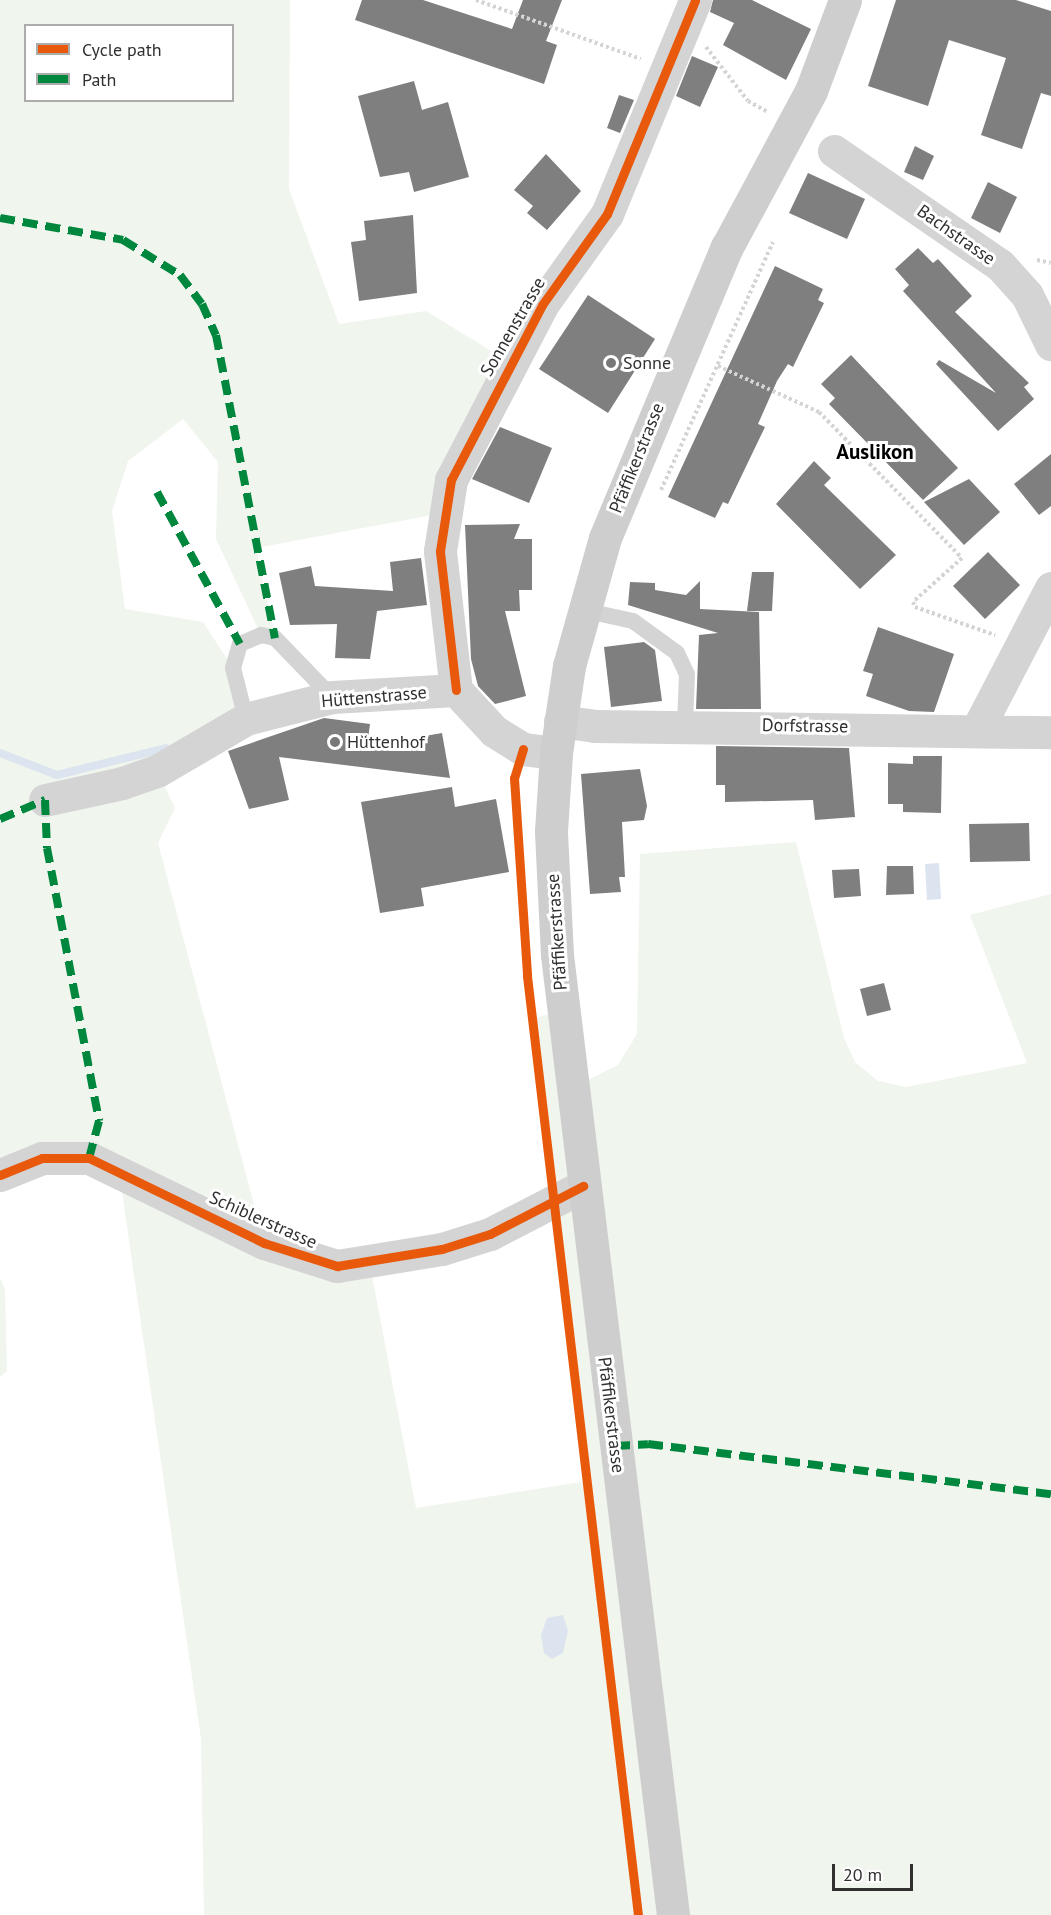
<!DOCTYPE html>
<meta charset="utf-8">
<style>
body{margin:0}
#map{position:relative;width:1051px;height:1915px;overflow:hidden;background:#fff;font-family:"PT Sans",sans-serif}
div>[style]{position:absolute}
.green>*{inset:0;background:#f0f5ed}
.water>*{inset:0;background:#dce4f0}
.stream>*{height:8px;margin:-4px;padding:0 4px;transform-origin:4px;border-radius:4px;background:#dce4f0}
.building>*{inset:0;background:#7f7f7f}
.path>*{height:4px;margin-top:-2px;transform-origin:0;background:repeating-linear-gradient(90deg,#d4d4d4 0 3px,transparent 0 6px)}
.service>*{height:16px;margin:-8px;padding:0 8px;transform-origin:8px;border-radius:8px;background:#d4d4d4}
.minor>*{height:33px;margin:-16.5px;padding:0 16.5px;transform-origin:16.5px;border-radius:16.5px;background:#d4d4d4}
.secondary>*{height:33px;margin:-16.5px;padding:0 16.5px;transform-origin:16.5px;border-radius:16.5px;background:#cecece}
.quiet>*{height:8px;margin-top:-4px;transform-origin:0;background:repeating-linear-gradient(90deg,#00873e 0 15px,transparent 0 23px)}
.cycleway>*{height:9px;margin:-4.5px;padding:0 4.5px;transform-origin:4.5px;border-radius:4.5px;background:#e8590c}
.dots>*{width:16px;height:16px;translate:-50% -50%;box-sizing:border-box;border:3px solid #fff;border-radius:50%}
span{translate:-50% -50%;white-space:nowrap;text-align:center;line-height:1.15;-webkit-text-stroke:6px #fff;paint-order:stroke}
.street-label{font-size:18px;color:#303030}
.poi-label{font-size:18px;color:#303030}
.left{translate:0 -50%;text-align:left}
.quarter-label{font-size:21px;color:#000;font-weight:700}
.legend{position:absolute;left:24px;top:24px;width:210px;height:78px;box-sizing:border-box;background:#fff;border:2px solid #acacac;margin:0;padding:8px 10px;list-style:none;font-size:18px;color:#303030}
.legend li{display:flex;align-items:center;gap:12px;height:30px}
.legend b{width:30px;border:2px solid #acacac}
.scale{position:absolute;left:832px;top:1864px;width:81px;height:27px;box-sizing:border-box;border:3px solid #303030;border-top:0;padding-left:8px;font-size:18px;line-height:21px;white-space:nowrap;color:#303030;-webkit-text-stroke:4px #fff;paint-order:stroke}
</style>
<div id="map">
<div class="green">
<i style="clip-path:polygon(evenodd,0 0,290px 0,289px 189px,339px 324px,426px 311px,511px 363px,443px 513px,256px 548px,275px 638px,261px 635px,216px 539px,218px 462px,183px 419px,128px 461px,112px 511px,125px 609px,203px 622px,233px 668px,246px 719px,157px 771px,175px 808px,158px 843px,264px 1242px,370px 1265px,416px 1508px,587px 1481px,532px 1019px,563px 1010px,573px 1087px,618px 1065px,637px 1034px,640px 854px,796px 842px,844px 1038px,855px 1062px,878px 1081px,906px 1087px,1027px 1063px,970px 915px,1051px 894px,1051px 1915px,204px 1915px,201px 1739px,119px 1171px,0 1175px,0 0,26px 26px,232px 26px,232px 100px,26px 100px,26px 26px)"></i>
<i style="clip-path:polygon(0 1278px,5px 1290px,7px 1371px,0 1377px)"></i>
</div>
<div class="water">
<i style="clip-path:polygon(939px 863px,941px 899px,927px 900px,925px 864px)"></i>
<i style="clip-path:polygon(563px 1615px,568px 1631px,563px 1653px,552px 1659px,544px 1653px,541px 1635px,547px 1618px)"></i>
</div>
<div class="stream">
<i style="left:0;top:753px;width:61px;rotate:21.1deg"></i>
<i style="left:57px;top:775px;width:112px;rotate:-13.9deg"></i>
</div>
<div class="building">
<i style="clip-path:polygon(362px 0,423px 0,512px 29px,523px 0,562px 0,546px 41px,557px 45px,544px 84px,355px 20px)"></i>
<i style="clip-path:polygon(713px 0,752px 0,811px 29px,786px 80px,723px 45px,734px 23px,710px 12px)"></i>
<i style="clip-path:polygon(896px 0,1016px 0,1051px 11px,1051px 96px,1041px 93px,1022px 149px,981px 135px,1006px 58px,949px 40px,928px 106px,868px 86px)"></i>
<i style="clip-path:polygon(692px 56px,718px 67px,700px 107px,676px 96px)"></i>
<i style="clip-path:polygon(414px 81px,422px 110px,448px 102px,469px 177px,414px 192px,409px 172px,380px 177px,358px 96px)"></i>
<i style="clip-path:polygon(619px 95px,634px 100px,620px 133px,607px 128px)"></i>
<i style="clip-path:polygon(915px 146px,934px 156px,923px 180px,904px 172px)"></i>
<i style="clip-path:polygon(546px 154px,581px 191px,547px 230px,527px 213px,533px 206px,514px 190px)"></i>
<i style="clip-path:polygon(808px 173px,865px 199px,847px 239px,789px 213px)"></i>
<i style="clip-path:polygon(988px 182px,1017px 197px,1000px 233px,971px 218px)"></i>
<i style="clip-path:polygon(413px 215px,417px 293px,359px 301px,351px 242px,366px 240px,364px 221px)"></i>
<i style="clip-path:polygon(918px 248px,933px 263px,938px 259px,972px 296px,955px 312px,1029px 383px,1024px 387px,1034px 399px,998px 431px,936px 364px,939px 360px,996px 393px,903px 291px,909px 285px,895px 269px)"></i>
<i style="clip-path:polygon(775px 266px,823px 289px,818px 300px,824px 303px,793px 367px,788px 364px,777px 381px,758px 424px,765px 427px,728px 504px,723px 502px,715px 518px,668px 497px)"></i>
<i style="clip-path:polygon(588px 295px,655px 339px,608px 413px,539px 369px)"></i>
<i style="clip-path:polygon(851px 355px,958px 468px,923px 500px,829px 404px,835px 398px,821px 384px)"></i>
<i style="clip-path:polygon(500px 427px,552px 448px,529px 503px,472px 479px)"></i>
<i style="clip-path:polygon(1051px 454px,1051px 506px,1039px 515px,1014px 484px)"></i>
<i style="clip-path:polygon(814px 461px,831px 478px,824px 485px,896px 555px,860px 589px,776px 504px)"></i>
<i style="clip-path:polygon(969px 479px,1000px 512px,964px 545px,924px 502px)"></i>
<i style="clip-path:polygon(520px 524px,514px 539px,532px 539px,532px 590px,519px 590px,520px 611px,505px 611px,526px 696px,495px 704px,478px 686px,471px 659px,465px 525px)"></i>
<i style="clip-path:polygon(988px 552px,1020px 585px,985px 619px,953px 586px)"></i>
<i style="clip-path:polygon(421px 558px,427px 605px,377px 611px,370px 659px,335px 658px,337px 624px,290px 625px,279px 573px,311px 566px,315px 586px,393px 591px,390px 562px)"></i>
<i style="clip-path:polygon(752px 572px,774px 572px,772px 611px,747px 611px)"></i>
<i style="clip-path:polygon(700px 581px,700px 609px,759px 612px,761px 709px,696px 709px,699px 635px,718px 633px,628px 605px,630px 582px,655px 583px,655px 590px,686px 595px)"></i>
<i style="clip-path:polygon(878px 627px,954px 654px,934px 712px,909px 711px,866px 696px,873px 674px,863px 671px)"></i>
<i style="clip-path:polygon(644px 642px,655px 650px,662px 701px,611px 707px,604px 647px)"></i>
<i style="clip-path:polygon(324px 718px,370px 724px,367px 746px,442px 733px,450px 778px,279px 757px,289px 800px,249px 809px,228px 751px)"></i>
<i style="clip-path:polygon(716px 746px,849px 748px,855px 817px,815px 820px,813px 800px,725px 802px,725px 785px,716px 785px)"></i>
<i style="clip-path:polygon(913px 756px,942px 756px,941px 813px,903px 812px,903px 804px,888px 804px,888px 763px,913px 764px)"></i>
<i style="clip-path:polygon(640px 769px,647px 806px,644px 820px,622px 822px,625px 877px,619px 877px,621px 892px,590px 894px,581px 774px)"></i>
<i style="clip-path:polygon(452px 787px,455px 807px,496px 799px,509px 872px,421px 888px,424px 906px,380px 913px,361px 802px)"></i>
<i style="clip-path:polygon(1029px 823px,1030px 861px,970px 862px,969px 824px)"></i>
<i style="clip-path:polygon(887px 866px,913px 866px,914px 894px,886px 895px)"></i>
<i style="clip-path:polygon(859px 869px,861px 896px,834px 898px,832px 870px)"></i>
<i style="clip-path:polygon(884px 983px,891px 1010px,867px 1016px,860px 989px)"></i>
</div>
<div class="path">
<i style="left:476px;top:0;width:175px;rotate:19.7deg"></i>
<i style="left:706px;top:47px;width:68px;rotate:52.1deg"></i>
<i style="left:748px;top:101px;width:21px;rotate:29deg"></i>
<i style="left:1037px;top:260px;width:14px;rotate:12deg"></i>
<i style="left:718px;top:366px;width:111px;rotate:24.5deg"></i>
<i style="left:819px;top:412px;width:204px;rotate:45.6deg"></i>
<i style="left:962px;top:558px;width:66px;rotate:138.1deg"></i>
<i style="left:913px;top:602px;width:5px;rotate:68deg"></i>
<i style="left:915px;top:607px;width:85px;rotate:19.3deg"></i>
<i style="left:661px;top:490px;width:272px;rotate:-65.7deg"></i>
</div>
<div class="service">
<i style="left:583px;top:610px;width:51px;rotate:12.4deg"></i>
<i style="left:633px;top:621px;width:54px;rotate:36deg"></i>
<i style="left:677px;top:653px;width:23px;rotate:65deg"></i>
<i style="left:687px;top:674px;width:49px;rotate:92.3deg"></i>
<i style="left:246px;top:719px;width:53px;rotate:-104.3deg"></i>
<i style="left:233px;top:668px;width:25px;rotate:-74deg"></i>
<i style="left:240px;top:644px;width:23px;rotate:-23deg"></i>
<i style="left:261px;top:635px;width:14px;rotate:12deg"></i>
<i style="left:275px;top:638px;width:82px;rotate:46deg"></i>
</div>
<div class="minor">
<i style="left:834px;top:151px;width:201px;rotate:34.5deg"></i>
<i style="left:1000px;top:265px;width:40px;rotate:48deg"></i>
<i style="left:1027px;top:295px;width:55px;rotate:63.9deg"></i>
<i style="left:456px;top:690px;width:140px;rotate:-96.6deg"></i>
<i style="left:440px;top:551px;width:72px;rotate:-81.2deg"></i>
<i style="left:451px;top:480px;width:197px;rotate:-62.5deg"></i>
<i style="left:542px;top:305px;width:112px;rotate:-54.5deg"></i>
<i style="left:607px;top:214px;width:231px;rotate:-67.6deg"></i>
<i style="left:560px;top:721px;width:35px;rotate:8deg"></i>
<i style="left:595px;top:726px;width:456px;rotate:0.8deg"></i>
<i style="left:977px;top:730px;width:160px;rotate:-62.5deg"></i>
<i style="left:45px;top:800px;width:79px;rotate:-12.4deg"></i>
<i style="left:122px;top:783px;width:37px;rotate:-19deg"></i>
<i style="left:157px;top:771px;width:103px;rotate:-30.3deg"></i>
<i style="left:246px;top:719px;width:89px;rotate:-14.3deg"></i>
<i style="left:332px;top:697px;width:124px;rotate:-3.2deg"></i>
<i style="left:456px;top:690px;width:56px;rotate:47.2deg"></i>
<i style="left:494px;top:731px;width:34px;rotate:32deg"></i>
<i style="left:523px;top:749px;width:33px;rotate:7deg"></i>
<i style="left:0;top:1175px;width:45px;rotate:-22deg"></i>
<i style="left:42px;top:1158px;width:47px"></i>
<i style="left:89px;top:1158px;width:195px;rotate:25.9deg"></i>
<i style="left:264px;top:1243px;width:77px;rotate:17.5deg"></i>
<i style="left:337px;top:1266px;width:106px;rotate:-9.2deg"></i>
<i style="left:442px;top:1249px;width:50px;rotate:-17.4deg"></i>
<i style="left:490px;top:1234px;width:105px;rotate:-27.3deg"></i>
</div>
<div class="secondary">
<i style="left:673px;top:1915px;width:967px;rotate:-96.89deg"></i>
<i style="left:557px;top:955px;width:124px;rotate:-92.8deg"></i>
<i style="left:551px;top:831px;width:78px;rotate:-86.3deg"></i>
<i style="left:556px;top:753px;width:88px;rotate:-81.5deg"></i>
<i style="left:569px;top:666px;width:133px;rotate:-74.3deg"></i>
<i style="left:605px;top:538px;width:316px;rotate:-67.3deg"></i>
<i style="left:727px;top:247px;width:177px;rotate:-61.7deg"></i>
<i style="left:811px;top:91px;width:97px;rotate:-69.5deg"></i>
</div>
<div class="quiet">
<i style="left:0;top:218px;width:125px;rotate:10.1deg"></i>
<i style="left:123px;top:240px;width:67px;rotate:31.6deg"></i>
<i style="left:180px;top:275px;width:36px;rotate:53deg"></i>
<i style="left:202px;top:304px;width:34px;rotate:66deg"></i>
<i style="left:216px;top:335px;width:309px;rotate:79deg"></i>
<i style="left:157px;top:492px;width:173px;rotate:61.4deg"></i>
<i style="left:0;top:819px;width:49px;rotate:-22.9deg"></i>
<i style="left:45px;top:800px;width:48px;rotate:87.6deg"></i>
<i style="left:47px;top:848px;width:278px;rotate:79.2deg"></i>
<i style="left:99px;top:1121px;width:38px;rotate:105deg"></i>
<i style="left:615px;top:1446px;width:33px;rotate:-3deg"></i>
<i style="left:648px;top:1444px;width:406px;rotate:7.1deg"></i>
</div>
<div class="cycleway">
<i style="left:456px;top:690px;width:140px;rotate:-96.6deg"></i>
<i style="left:440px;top:551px;width:72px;rotate:-81.2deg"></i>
<i style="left:451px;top:480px;width:197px;rotate:-62.5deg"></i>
<i style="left:542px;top:305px;width:112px;rotate:-54.5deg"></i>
<i style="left:607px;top:214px;width:231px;rotate:-67.6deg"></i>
<i style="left:523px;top:749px;width:30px;rotate:107deg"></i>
<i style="left:514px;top:778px;width:198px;rotate:86.2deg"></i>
<i style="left:527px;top:976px;width:946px;rotate:83.26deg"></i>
<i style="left:0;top:1175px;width:45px;rotate:-22deg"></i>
<i style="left:42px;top:1158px;width:47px"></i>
<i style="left:89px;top:1158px;width:195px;rotate:25.9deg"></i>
<i style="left:264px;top:1243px;width:77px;rotate:17.5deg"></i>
<i style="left:337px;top:1266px;width:106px;rotate:-9.2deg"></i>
<i style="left:442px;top:1249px;width:50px;rotate:-17.4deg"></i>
<i style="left:490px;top:1234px;width:105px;rotate:-27.3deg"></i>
</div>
<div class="dots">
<i style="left:611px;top:363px;background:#787878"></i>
<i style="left:335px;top:742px;background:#787878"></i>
</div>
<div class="street-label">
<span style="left:956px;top:235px;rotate:35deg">Bachstrasse</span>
<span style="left:513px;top:327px;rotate:-60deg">Sonnenstrasse</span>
<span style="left:637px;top:458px;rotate:-68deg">Pfäffikerstrasse</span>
<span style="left:374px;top:697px;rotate:-5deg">Hüttenstrasse</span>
<span style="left:805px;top:726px;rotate:1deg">Dorfstrasse</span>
<span style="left:557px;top:932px;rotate:-94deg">Pfäffikerstrasse</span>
<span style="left:263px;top:1220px;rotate:24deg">Schiblerstrasse</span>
<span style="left:611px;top:1415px;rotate:83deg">Pfäffikerstrasse</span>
</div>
<div class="poi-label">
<span class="left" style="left:623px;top:363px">Sonne</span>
<span class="left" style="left:347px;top:742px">Hüttenhof</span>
</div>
<div class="quarter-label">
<span style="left:875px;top:452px">Auslikon</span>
</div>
<ul class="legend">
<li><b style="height:8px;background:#e8590c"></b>Cycle path</li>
<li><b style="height:8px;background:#00873e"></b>Path</li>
</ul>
<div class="scale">20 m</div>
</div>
